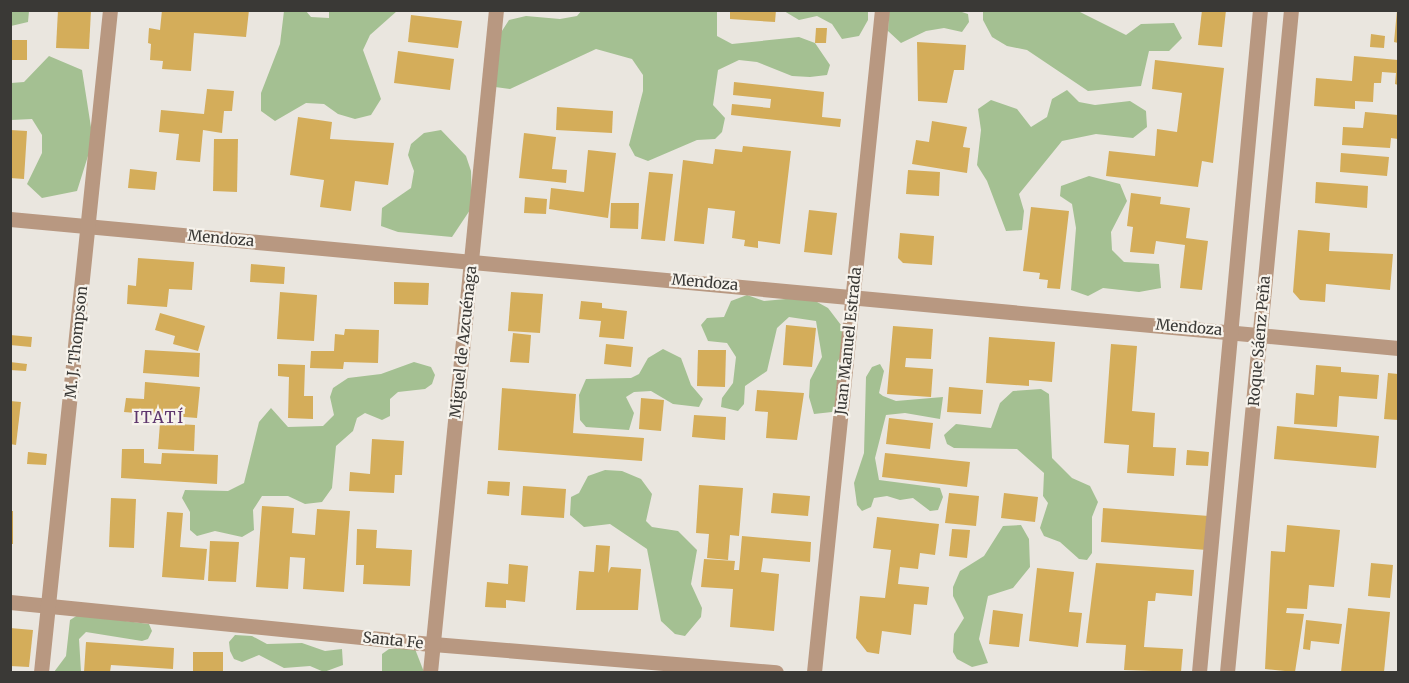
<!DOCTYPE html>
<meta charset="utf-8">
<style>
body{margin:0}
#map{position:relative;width:1409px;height:683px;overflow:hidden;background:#eae6df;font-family:Merriweather,serif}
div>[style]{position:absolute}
.green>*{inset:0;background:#a4c092}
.building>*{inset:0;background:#d4ad5a}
.minor>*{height:15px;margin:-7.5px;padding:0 7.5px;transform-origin:7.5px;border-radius:7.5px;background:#b89881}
span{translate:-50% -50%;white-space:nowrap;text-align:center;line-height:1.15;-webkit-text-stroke:4.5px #f7f3ec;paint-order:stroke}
.street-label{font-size:15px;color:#3a3936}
.neighbourhood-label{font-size:16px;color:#5e366d;letter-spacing:1.5px}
.frame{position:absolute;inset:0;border:12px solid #3a3936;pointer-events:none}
</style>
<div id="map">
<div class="green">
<i style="clip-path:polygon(582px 10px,717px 11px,717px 36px,732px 44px,799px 37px,815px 43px,830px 65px,827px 75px,810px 77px,792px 76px,757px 62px,739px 60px,718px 70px,713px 105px,725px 118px,722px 132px,715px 139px,697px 140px,648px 161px,635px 156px,629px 145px,643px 91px,643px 75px,632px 59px,596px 49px,510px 89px,495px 87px,500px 34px,509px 20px,526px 16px,560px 19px,577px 16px)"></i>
<i style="clip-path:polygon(956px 10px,968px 14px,969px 22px,962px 32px,944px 28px,926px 31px,901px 43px,888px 31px,889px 11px)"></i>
<i style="clip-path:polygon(10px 11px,29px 11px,28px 22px,11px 26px)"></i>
<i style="clip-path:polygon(284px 11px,306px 11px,311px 17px,329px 18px,329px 11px,397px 11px,370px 35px,363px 50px,381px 99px,371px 115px,355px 119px,338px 114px,324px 104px,306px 103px,275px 121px,261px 111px,261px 93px,280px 44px)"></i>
<i style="clip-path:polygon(784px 11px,868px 11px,868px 20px,859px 36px,842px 39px,832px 24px,817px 16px,799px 20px)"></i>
<i style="clip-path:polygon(983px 11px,1078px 11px,1126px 35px,1141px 24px,1174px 23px,1182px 38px,1169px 51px,1149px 51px,1141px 86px,1088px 91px,1027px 50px,1007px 46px,992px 37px,983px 20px)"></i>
<i style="clip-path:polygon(49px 56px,82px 70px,93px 140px,77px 191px,42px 198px,27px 184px,42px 153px,42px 135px,32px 119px,11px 120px,11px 83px,24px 82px)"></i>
<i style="clip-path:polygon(1067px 90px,1079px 102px,1095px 105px,1130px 101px,1146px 111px,1147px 127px,1133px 138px,1096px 134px,1062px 141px,1019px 194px,1024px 211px,1022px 230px,1006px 231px,987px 181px,977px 165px,981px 130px,978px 109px,991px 100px,1017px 109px,1031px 127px,1047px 117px,1052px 99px)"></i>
<i style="clip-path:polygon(441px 130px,466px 156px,471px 171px,472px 207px,452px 237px,398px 232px,381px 226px,382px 208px,411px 188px,414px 171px,408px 155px,411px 144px,424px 133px)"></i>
<i style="clip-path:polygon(1089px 176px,1120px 184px,1127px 201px,1111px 232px,1112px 250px,1124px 262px,1159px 264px,1161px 288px,1139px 292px,1103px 288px,1088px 296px,1071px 290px,1076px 228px,1072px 204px,1060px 196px,1061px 186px)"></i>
<i style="clip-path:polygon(747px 295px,764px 301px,808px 297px,828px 308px,844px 329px,842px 355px,837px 362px,837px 405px,832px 412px,814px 414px,809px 397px,810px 380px,822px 357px,816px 321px,789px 317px,777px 328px,767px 371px,745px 386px,744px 404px,738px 411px,721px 407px,722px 398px,733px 383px,736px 357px,727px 343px,708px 341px,701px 325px,707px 318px,724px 317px,731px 301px)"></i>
<i style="clip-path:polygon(663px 349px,681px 358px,691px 385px,703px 399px,699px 407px,673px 404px,651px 391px,634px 392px,626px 397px,634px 413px,629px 430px,586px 427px,580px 420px,579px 395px,586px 379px,631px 378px,639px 374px,648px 358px)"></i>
<i style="clip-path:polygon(414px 362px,431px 367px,435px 375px,432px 384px,425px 389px,398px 392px,390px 399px,390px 416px,382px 420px,365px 413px,357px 418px,353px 431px,336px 446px,332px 488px,322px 502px,305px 504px,288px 496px,262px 496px,253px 510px,254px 530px,242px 537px,215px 531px,197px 536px,190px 530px,190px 512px,182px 498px,185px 490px,228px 491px,244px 483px,259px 422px,271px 408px,288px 427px,323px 426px,334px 415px,330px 397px,333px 388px,348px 378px,381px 374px)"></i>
<i style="clip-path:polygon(880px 364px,884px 371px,879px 393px,883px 396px,896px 401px,943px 397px,940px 419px,905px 413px,886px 415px,875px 458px,879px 480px,940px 488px,943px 497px,938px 510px,930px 511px,913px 498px,900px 500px,887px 496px,874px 498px,871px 507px,862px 511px,857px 505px,854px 483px,864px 453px,866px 377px,872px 367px)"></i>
<i style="clip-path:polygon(1041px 389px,1049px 394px,1052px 458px,1072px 478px,1090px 486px,1098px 502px,1092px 517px,1092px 553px,1087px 560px,1079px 559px,1060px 542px,1044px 536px,1040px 528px,1048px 503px,1043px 496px,1044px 473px,1017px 449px,954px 448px,947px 444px,944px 435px,956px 424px,991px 428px,1000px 403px,1013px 391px)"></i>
<i style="clip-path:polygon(605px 470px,622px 471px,641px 479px,652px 494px,646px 521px,652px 527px,678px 531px,697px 550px,691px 584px,702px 608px,701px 617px,685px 636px,675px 634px,661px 621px,647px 549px,610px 524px,584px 527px,570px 515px,571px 497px,579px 493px,588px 476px)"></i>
<i style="clip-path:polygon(1021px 525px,1029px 539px,1030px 567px,1013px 588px,988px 596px,979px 639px,988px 663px,972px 667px,957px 659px,953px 652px,954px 634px,964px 618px,953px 596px,953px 587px,960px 571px,984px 556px,1003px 526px)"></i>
<i style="clip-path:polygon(78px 615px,149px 624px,152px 631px,148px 639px,142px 641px,86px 632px,79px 639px,81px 672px,54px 672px,66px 656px,70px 620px)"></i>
<i style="clip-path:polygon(235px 635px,252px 636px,267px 644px,302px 643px,325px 651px,342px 649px,343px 665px,324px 672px,310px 666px,284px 668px,259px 655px,242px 662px,234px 659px,230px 651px,229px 642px)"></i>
<i style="clip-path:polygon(389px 649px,415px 649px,424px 672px,382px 672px,382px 654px)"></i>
</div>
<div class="building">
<i style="clip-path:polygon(58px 10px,91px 10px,89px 49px,56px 48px)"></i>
<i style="clip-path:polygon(162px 10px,249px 10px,246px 37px,194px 33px,191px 71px,162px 69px,163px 61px,150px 60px,151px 44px,148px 43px,149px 28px,160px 30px)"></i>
<i style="clip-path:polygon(730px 10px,776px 10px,775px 22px,730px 19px)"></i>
<i style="clip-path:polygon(1202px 10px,1226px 10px,1222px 47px,1198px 45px)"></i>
<i style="clip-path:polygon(1397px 10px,1398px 10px,1398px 43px,1394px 42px)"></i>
<i style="clip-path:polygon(411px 15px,462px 21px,458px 48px,408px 42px)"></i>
<i style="clip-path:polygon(816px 28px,827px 28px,826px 43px,815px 43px)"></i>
<i style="clip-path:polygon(1371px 34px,1385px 36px,1384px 48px,1370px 47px)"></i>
<i style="clip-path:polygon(10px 40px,27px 40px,27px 60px,10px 60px)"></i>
<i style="clip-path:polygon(917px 42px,966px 45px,964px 70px,954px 70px,947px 103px,918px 101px)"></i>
<i style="clip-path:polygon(398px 51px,454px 59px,450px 90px,394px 83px)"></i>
<i style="clip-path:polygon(1354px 56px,1398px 60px,1398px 85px,1395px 84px,1396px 73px,1382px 72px,1381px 83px,1374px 83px,1373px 102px,1355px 101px,1355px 109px,1314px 106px,1316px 78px,1352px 81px)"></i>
<i style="clip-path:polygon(1155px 60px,1224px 68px,1213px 163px,1202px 161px,1198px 187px,1106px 176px,1109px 151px,1155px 156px,1157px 129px,1177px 132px,1182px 93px,1152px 89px)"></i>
<i style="clip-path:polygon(734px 82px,824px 92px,822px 117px,841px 119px,840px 127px,731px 115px,732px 104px,770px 108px,771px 99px,733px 95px)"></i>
<i style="clip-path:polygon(207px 89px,234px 91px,232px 111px,224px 111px,222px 133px,203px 130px,200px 162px,176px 160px,179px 134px,159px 132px,161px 110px,204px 114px)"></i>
<i style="clip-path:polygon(557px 107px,613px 111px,612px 133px,556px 130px)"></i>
<i style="clip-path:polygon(1365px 112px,1398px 115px,1398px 139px,1391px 138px,1390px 148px,1342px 145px,1343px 127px,1363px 128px)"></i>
<i style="clip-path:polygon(298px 117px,332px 122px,330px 139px,394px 143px,388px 185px,355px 181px,351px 211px,320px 207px,324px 180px,290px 175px)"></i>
<i style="clip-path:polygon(932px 121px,967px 127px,963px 147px,970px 148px,967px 173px,912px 164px,916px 140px,929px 142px)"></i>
<i style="clip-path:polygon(10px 130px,27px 131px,24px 179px,10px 178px)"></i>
<i style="clip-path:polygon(524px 133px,556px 137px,552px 169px,567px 170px,566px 183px,519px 178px)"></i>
<i style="clip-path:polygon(214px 139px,238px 139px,237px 192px,213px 191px)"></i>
<i style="clip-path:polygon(743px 146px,791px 151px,780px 244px,758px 241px,758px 248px,744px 246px,745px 240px,732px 238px,735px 211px,708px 208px,704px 244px,674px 241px,683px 160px,713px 164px,715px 149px,742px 152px)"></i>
<i style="clip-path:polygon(588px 150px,616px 153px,608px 218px,549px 209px,551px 188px,584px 192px)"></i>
<i style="clip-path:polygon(1341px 153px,1389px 157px,1387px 176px,1340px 172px)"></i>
<i style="clip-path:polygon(130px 169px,157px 172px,155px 190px,128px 188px)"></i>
<i style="clip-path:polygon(908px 170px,940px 172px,939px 196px,906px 194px)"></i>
<i style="clip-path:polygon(649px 172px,673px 174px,665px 241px,641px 239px)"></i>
<i style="clip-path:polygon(1316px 182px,1368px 186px,1367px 208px,1315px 203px)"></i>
<i style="clip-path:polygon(1131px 193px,1161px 197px,1160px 204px,1190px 208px,1186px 238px,1208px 241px,1202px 290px,1180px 288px,1185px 245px,1156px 241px,1154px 254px,1130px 252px,1133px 227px,1127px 226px)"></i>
<i style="clip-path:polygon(525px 197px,547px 199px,546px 214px,524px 213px)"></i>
<i style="clip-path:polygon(611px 203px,639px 203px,638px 229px,610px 228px)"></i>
<i style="clip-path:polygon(1031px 207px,1069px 211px,1060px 289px,1047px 288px,1048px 280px,1039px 279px,1040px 273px,1023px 271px)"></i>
<i style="clip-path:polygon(809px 210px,837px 213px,832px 255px,804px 252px)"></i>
<i style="clip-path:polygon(1298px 230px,1330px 233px,1329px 251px,1393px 254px,1390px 290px,1326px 284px,1325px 302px,1300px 300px,1293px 292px)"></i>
<i style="clip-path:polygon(900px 233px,934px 236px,932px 265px,903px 263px,898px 258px)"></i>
<i style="clip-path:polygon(138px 258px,194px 262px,192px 290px,169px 289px,167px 307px,127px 304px,128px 285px,136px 286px)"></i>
<i style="clip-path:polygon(251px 264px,285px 267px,284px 284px,250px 282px)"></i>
<i style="clip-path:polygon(394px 282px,429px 283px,428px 305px,394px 304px)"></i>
<i style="clip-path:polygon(280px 292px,317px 295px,314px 341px,277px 339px)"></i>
<i style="clip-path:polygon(511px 292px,543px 294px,540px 333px,508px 331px)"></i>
<i style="clip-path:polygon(581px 301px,602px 303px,602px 308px,627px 311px,624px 339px,599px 337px,601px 321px,579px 319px)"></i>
<i style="clip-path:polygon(160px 313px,205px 326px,198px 351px,173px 344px,175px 336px,155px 330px)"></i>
<i style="clip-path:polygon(786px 325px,816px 328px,812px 367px,783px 365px)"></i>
<i style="clip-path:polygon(893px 326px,933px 329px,931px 359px,906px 358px,905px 367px,933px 369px,931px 397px,887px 394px)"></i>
<i style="clip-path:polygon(345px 329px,379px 330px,378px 363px,344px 362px,343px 369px,310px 368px,311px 351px,334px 351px,335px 334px,344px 335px)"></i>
<i style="clip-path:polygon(513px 333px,531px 335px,529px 363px,510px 362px)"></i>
<i style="clip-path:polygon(10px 335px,32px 337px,31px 347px,10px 345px)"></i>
<i style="clip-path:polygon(989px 337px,1055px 342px,1052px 382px,1029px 380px,1029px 386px,986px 383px)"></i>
<i style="clip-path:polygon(606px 344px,633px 347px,631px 367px,604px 364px)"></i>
<i style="clip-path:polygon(1111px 344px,1137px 346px,1132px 411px,1155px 413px,1153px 447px,1176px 448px,1174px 476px,1127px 473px,1129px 445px,1104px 443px)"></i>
<i style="clip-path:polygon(145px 350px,200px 353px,199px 377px,143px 373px)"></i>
<i style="clip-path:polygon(698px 350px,726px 350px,725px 387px,697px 386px)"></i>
<i style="clip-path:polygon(10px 362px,27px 364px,26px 371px,10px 370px)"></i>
<i style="clip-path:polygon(278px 364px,305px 365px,304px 396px,313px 396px,313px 419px,288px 418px,289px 377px,278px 376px)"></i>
<i style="clip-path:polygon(1316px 365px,1341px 367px,1341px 372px,1379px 375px,1377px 399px,1339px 396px,1337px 427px,1294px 424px,1296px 393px,1314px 395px)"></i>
<i style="clip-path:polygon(1388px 373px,1398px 374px,1398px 420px,1384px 419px)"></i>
<i style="clip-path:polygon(145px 382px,200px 387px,197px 418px,124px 412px,126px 398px,144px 399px)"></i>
<i style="clip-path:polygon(949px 387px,983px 390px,981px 414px,947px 412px)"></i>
<i style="clip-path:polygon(502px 388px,576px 394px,573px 433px,644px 438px,642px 461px,498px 450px)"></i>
<i style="clip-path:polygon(757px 390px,804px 393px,797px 440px,766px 438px,768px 412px,755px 411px)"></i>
<i style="clip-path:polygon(641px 398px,664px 400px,661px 431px,639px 429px)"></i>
<i style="clip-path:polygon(10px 401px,21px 402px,16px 445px,10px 444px)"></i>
<i style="clip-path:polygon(694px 415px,726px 417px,725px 440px,692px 437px)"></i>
<i style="clip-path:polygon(889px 418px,933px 423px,930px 449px,886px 444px)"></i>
<i style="clip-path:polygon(160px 423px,195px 425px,194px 451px,158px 449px)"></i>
<i style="clip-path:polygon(1277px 426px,1379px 436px,1376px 468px,1274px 459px)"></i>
<i style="clip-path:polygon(372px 439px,404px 441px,402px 475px,395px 475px,394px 493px,349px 491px,350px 472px,370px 474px)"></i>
<i style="clip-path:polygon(122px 449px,144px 449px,144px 463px,161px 464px,162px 453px,218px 455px,217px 484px,121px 478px)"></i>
<i style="clip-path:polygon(1187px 450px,1209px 452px,1208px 466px,1186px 465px)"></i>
<i style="clip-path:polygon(28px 452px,47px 454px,46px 465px,27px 464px)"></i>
<i style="clip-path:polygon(885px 453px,970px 462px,967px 487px,882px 477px)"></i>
<i style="clip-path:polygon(488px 481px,510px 482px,509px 496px,487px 494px)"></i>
<i style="clip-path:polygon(699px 485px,743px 488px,739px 536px,730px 535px,728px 560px,707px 558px,709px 534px,696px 533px)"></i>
<i style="clip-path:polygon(523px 486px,566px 489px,564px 518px,521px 515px)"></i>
<i style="clip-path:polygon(773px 493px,810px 496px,808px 516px,771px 513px)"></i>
<i style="clip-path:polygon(949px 493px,979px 496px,976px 526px,945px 523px)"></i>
<i style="clip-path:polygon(1004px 493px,1038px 497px,1035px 522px,1001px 518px)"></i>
<i style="clip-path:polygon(111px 498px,136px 499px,134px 548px,109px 547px)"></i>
<i style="clip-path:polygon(262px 506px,294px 508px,292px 533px,315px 535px,317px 509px,350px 511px,344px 592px,303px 589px,305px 558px,290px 557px,288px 589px,256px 587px)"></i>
<i style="clip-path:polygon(1103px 508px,1209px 516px,1207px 550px,1101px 542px)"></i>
<i style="clip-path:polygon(10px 511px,13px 511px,13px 544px,10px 544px)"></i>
<i style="clip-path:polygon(167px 512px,183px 513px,180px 547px,207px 549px,204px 580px,162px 577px)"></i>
<i style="clip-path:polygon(877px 517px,939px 524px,935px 555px,920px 553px,918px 569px,900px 567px,898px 584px,929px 587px,927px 605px,914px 604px,911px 635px,882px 631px,879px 654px,867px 652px,856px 638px,860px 596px,885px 598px,891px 550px,873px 548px)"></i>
<i style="clip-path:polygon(1287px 525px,1340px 530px,1334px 587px,1309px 585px,1307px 609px,1287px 608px,1286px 613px,1304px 614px,1295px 672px,1265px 669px,1271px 551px,1285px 552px)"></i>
<i style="clip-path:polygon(357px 529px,377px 530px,376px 548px,412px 550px,410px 586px,363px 584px,364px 565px,356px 565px)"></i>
<i style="clip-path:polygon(952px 529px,970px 530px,967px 558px,949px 556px)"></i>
<i style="clip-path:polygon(742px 536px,811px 542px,810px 562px,763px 558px,761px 572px,779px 574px,774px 631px,730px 627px,733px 589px,701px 587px,704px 559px,735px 561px,734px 570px,739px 570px)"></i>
<i style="clip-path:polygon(210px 541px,239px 542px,236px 582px,208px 581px)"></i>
<i style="clip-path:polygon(596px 545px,610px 546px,608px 573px,611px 567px,641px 569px,638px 610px,576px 610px,579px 571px,594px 572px)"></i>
<i style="clip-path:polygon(1096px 563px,1194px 570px,1192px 596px,1156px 593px,1155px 601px,1148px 601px,1144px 647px,1183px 649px,1181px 672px,1124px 670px,1126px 645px,1086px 643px)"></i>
<i style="clip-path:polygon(1371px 563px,1393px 565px,1390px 598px,1368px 596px)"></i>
<i style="clip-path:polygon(509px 564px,528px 566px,525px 602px,506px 600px,506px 608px,485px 607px,487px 582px,508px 584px)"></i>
<i style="clip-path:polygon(1037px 568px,1074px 572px,1069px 612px,1082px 613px,1078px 647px,1029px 641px)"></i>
<i style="clip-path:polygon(1348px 608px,1390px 612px,1384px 672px,1341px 672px)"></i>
<i style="clip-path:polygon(993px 610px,1023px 614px,1019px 647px,989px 644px)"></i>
<i style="clip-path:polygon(1306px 620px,1342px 624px,1339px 644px,1311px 641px,1310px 650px,1303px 649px)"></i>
<i style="clip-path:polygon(10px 628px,33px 630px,29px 667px,10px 666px)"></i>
<i style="clip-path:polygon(86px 642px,174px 648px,173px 669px,111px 665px,110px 672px,84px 672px)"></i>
<i style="clip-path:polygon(193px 652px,223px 652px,223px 672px,193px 672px)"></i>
</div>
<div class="minor">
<i style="left:10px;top:219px;width:1394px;rotate:5.31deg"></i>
<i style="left:10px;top:602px;width:425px;rotate:5.7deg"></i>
<i style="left:433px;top:644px;width:344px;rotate:4.7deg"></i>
<i style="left:41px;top:672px;width:666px;rotate:-84.05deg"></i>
<i style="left:430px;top:672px;width:665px;rotate:-84.31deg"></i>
<i style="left:814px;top:672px;width:665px;rotate:-84.14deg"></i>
<i style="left:1199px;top:672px;width:665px;rotate:-84.74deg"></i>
<i style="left:1227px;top:672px;width:665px;rotate:-84.48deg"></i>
</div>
<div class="street-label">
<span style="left:221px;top:238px;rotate:5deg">Mendoza</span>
<span style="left:705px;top:282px;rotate:5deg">Mendoza</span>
<span style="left:1189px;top:327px;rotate:5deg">Mendoza</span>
<span style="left:848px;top:341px;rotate:-84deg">Juan Manuel Estrada</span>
<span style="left:1259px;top:341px;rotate:-85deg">Roque Sáenz Peña</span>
<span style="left:76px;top:342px;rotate:-84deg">M. J. Thompson</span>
<span style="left:463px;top:342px;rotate:-84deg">Miguel de Azcuénaga</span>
<span style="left:393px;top:640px;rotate:6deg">Santa Fe</span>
</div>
<div class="neighbourhood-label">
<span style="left:159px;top:417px">ITATÍ</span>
</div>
<div class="frame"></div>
</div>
